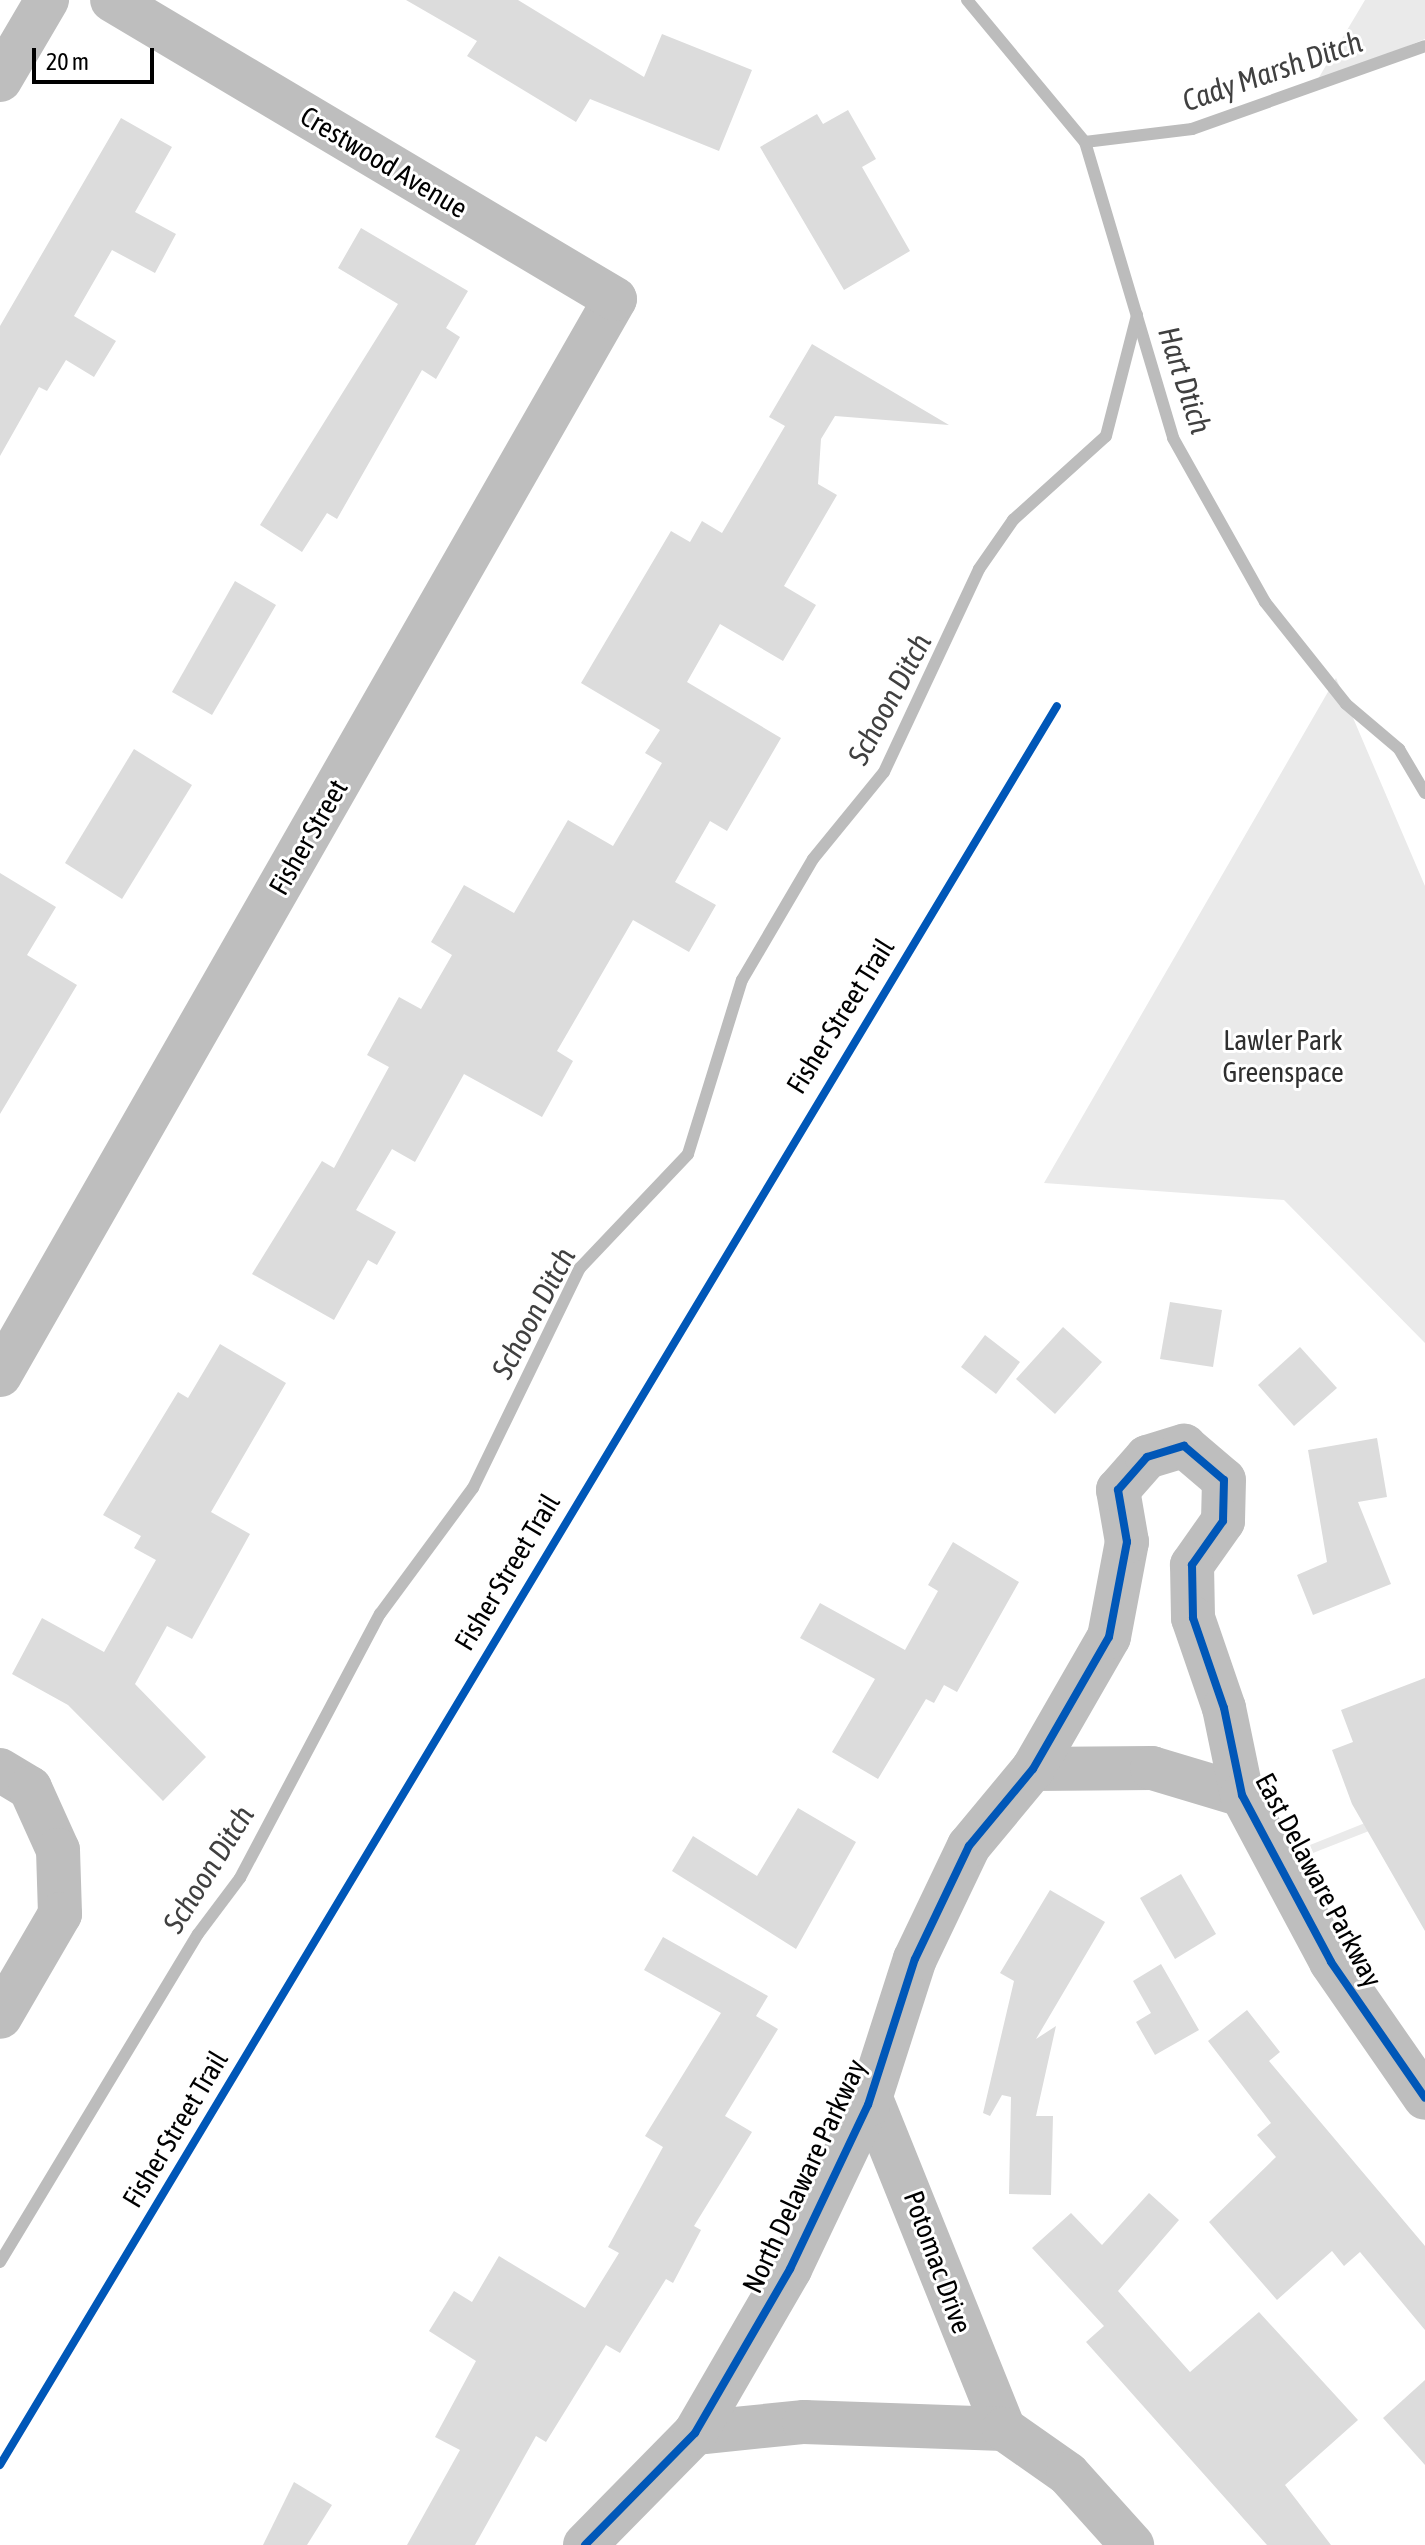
<!DOCTYPE html>
<style>
body{margin:0}
#map{position:relative;width:1425px;height:2545px;overflow:hidden;background:#fff;font-family:"Asap Condensed",sans-serif}
div>[style]{position:absolute}
.green>*{inset:0;background:#eaeaea}
.stream>*{height:12px;margin:-6px;padding:0 6px;transform-origin:6px;border-radius:6px;background:#bcbcbc}
.building>*{inset:0;background:#dcdcdc}
.minor>*{height:44px;margin:-22px;padding:0 22px;transform-origin:22px;border-radius:22px;background:#bebebe}
.cycleway>*{height:8px;margin:-4px;padding:0 4px;transform-origin:4px;border-radius:4px;background:#0057b8}
span{translate:-50% -50%;white-space:nowrap;text-align:center;line-height:1.15;-webkit-text-stroke:6px #fff;paint-order:stroke}
.street-label{font-size:28px;color:#000}
.park-label{font-size:28px;color:#2f2f2f}
.water-label{font-size:30px;color:#404040;font-style:italic}
.scale{position:absolute;left:32px;top:48px;width:122px;height:36px;box-sizing:border-box;border:4px solid #000;border-top:0;padding-left:10px;font-size:24px;line-height:28px;white-space:nowrap;color:#000;-webkit-text-stroke:6px #fff;paint-order:stroke}
</style>
<div id="map">
<div class="green">
<i style="clip-path:polygon(1365px 0,1425px 0,1425px 39px,1315px 84px)"></i>
<i style="clip-path:polygon(1336px 678px,1425px 886px,1425px 1343px,1284px 1200px,1044px 1183px)"></i>
<i style="clip-path:polygon(1425px 1799px,1425px 1809px,1313px 1853px,1310px 1845px)"></i>
</div>
<div class="stream">
<i style="left:967px;top:0;width:185px;rotate:50.3deg"></i>
<i style="left:1085px;top:142px;width:309px;rotate:73.4deg"></i>
<i style="left:1173px;top:438px;width:188px;rotate:60.7deg"></i>
<i style="left:1265px;top:602px;width:130px;rotate:51.5deg"></i>
<i style="left:1346px;top:704px;width:70px;rotate:40.3deg"></i>
<i style="left:1399px;top:749px;width:51px;rotate:59.4deg"></i>
<i style="left:1085px;top:142px;width:108px;rotate:-6.9deg"></i>
<i style="left:1192px;top:129px;width:247px;rotate:-19.6deg"></i>
<i style="left:0;top:2262px;width:383px;rotate:-58.9deg"></i>
<i style="left:198px;top:1934px;width:70px;rotate:-53.1deg"></i>
<i style="left:240px;top:1878px;width:299px;rotate:-62.1deg"></i>
<i style="left:380px;top:1614px;width:157px;rotate:-53.6deg"></i>
<i style="left:473px;top:1488px;width:245px;rotate:-64.1deg"></i>
<i style="left:580px;top:1268px;width:157px;rotate:-46.5deg"></i>
<i style="left:688px;top:1154px;width:182px;rotate:-72.8deg"></i>
<i style="left:742px;top:980px;width:140px;rotate:-59.6deg"></i>
<i style="left:813px;top:859px;width:112px;rotate:-50.8deg"></i>
<i style="left:884px;top:772px;width:224px;rotate:-64.9deg"></i>
<i style="left:979px;top:569px;width:60px;rotate:-55.2deg"></i>
<i style="left:1013px;top:520px;width:125px;rotate:-42.1deg"></i>
<i style="left:1106px;top:436px;width:125px;rotate:-75.6deg"></i>
</div>
<div class="building">
<i style="clip-path:polygon(406px 0,518px 0,644px 77px,662px 34px,752px 70px,719px 151px,590px 99px,576px 122px,467px 56px,477px 41px)"></i>
<i style="clip-path:polygon(848px 110px,876px 159px,862px 167px,910px 251px,844px 290px,760px 147px,817px 114px,823px 124px)"></i>
<i style="clip-path:polygon(121px 118px,172px 147px,135px 212px,176px 234px,155px 273px,112px 250px,74px 316px,116px 341px,94px 377px,66px 360px,47px 391px,39px 387px,0 456px,0 326px)"></i>
<i style="clip-path:polygon(361px 228px,468px 291px,446px 328px,460px 337px,436px 379px,422px 370px,337px 519px,327px 513px,302px 552px,260px 525px,398px 304px,338px 268px)"></i>
<i style="clip-path:polygon(812px 344px,949px 425px,835px 416px,821px 439px,818px 484px,837px 495px,784px 586px,816px 605px,783px 661px,720px 624px,687px 682px,781px 738px,727px 831px,710px 821px,675px 882px,716px 905px,689px 952px,633px 920px,557px 1051px,573px 1061px,542px 1117px,464px 1074px,415px 1162px,392px 1149px,356px 1210px,396px 1232px,377px 1265px,368px 1260px,334px 1320px,252px 1274px,322px 1161px,334px 1168px,389px 1067px,367px 1055px,399px 997px,421px 1009px,452px 955px,431px 942px,464px 885px,514px 913px,568px 820px,613px 846px,662px 763px,645px 753px,660px 730px,581px 683px,671px 531px,690px 542px,702px 521px,722px 533px,785px 426px,769px 417px)"></i>
<i style="clip-path:polygon(235px 581px,276px 605px,212px 715px,172px 692px)"></i>
<i style="clip-path:polygon(134px 749px,192px 785px,122px 899px,65px 863px)"></i>
<i style="clip-path:polygon(0 873px,56px 907px,27px 955px,77px 985px,0 1114px)"></i>
<i style="clip-path:polygon(1170px 1302px,1222px 1310px,1213px 1367px,1160px 1359px)"></i>
<i style="clip-path:polygon(1063px 1327px,1102px 1362px,1055px 1414px,1016px 1379px)"></i>
<i style="clip-path:polygon(985px 1335px,1020px 1362px,996px 1394px,961px 1367px)"></i>
<i style="clip-path:polygon(220px 1344px,286px 1383px,211px 1512px,250px 1534px,192px 1639px,167px 1626px,135px 1684px,206px 1757px,163px 1801px,68px 1705px,12px 1674px,42px 1618px,104px 1652px,156px 1560px,134px 1548px,141px 1536px,103px 1515px,178px 1392px,188px 1398px)"></i>
<i style="clip-path:polygon(1300px 1347px,1337px 1388px,1294px 1426px,1258px 1385px)"></i>
<i style="clip-path:polygon(1377px 1438px,1387px 1497px,1358px 1502px,1391px 1584px,1313px 1615px,1297px 1575px,1327px 1562px,1308px 1450px)"></i>
<i style="clip-path:polygon(953px 1542px,1019px 1582px,957px 1692px,944px 1685px,934px 1703px,926px 1699px,878px 1779px,832px 1752px,875px 1679px,800px 1638px,820px 1603px,905px 1650px,938px 1591px,928px 1585px)"></i>
<i style="clip-path:polygon(1425px 1678px,1425px 1931px,1352px 1804px,1332px 1750px,1353px 1742px,1341px 1710px)"></i>
<i style="clip-path:polygon(798px 1808px,856px 1842px,796px 1949px,672px 1871px,693px 1836px,757px 1876px)"></i>
<i style="clip-path:polygon(1181px 1874px,1216px 1934px,1175px 1959px,1140px 1898px)"></i>
<i style="clip-path:polygon(1050px 1890px,1105px 1922px,1036px 2039px,1056px 2026px,1036px 2116px,1053px 2116px,1051px 2195px,1009px 2194px,1011px 2097px,1002px 2095px,990px 2116px,983px 2113px,1014px 1981px,1000px 1973px)"></i>
<i style="clip-path:polygon(663px 1937px,768px 1996px,756px 2016px,778px 2029px,725px 2116px,752px 2132px,694px 2226px,701px 2230px,673px 2283px,666px 2279px,620px 2353px,606px 2345px,546px 2442px,536px 2436px,475px 2545px,407px 2545px,460px 2450px,435px 2437px,476px 2361px,429px 2331px,454px 2291px,472px 2302px,499px 2256px,585px 2308px,619px 2253px,608px 2247px,663px 2147px,645px 2136px,721px 2013px,644px 1970px)"></i>
<i style="clip-path:polygon(1161px 1964px,1199px 2030px,1155px 2055px,1136px 2022px,1151px 2013px,1133px 1981px)"></i>
<i style="clip-path:polygon(1247px 2010px,1280px 2052px,1269px 2061px,1425px 2246px,1425px 2330px,1360px 2252px,1344px 2266px,1332px 2251px,1277px 2300px,1209px 2222px,1276px 2157px,1257px 2135px,1271px 2123px,1208px 2041px)"></i>
<i style="clip-path:polygon(1149px 2193px,1179px 2220px,1118px 2291px,1190px 2372px,1259px 2312px,1358px 2420px,1285px 2485px,1331px 2545px,1267px 2545px,1086px 2342px,1104px 2326px,1032px 2248px,1071px 2213px,1102px 2245px)"></i>
<i style="clip-path:polygon(1425px 2380px,1425px 2465px,1383px 2418px)"></i>
<i style="clip-path:polygon(294px 2482px,332px 2505px,307px 2545px,263px 2545px)"></i>
</div>
<div class="minor">
<i style="left:0;top:80px;width:93px;rotate:-59.6deg"></i>
<i style="left:0;top:1375px;width:1239px;rotate:-60.25deg"></i>
<i style="left:615px;top:299px;width:585px;rotate:-149.27deg"></i>
<i style="left:1033px;top:1769px;width:119px;rotate:-0.5deg"></i>
<i style="left:1152px;top:1768px;width:94px;rotate:16.7deg"></i>
<i style="left:0;top:1770px;width:35px;rotate:31deg"></i>
<i style="left:30px;top:1788px;width:68px;rotate:65.7deg"></i>
<i style="left:58px;top:1850px;width:64px;rotate:88.2deg"></i>
<i style="left:60px;top:1914px;width:119px;rotate:120.2deg"></i>
<i style="left:870px;top:2096px;width:359px;rotate:68.1deg"></i>
<i style="left:695px;top:2433px;width:110px;rotate:-5.8deg"></i>
<i style="left:804px;top:2422px;width:200px;rotate:2deg"></i>
<i style="left:1004px;top:2429px;width:78px;rotate:35.1deg"></i>
<i style="left:1068px;top:2474px;width:96px;rotate:48deg"></i>
<i style="left:585px;top:2545px;width:157px;rotate:-45.5deg"></i>
<i style="left:695px;top:2433px;width:190px;rotate:-59.9deg"></i>
<i style="left:790px;top:2269px;width:182px;rotate:-64.6deg"></i>
<i style="left:868px;top:2105px;width:153px;rotate:-72.2deg"></i>
<i style="left:915px;top:1959px;width:125px;rotate:-64.5deg"></i>
<i style="left:969px;top:1846px;width:100px;rotate:-50.3deg"></i>
<i style="left:1033px;top:1769px;width:152px;rotate:-60.1deg"></i>
<i style="left:1109px;top:1637px;width:97px;rotate:-79.3deg"></i>
<i style="left:1127px;top:1542px;width:53px;rotate:-99.8deg"></i>
<i style="left:1118px;top:1490px;width:44px;rotate:-48.7deg"></i>
<i style="left:1147px;top:1457px;width:39px;rotate:-17deg"></i>
<i style="left:1184px;top:1446px;width:52px;rotate:40.4deg"></i>
<i style="left:1224px;top:1480px;width:41px;rotate:91.4deg"></i>
<i style="left:1223px;top:1521px;width:54px;rotate:125.2deg"></i>
<i style="left:1192px;top:1565px;width:53px;rotate:88.9deg"></i>
<i style="left:1193px;top:1618px;width:95px;rotate:71deg"></i>
<i style="left:1224px;top:1708px;width:89px;rotate:78.3deg"></i>
<i style="left:1242px;top:1795px;width:189px;rotate:61.9deg"></i>
<i style="left:1331px;top:1962px;width:165px;rotate:55.3deg"></i>
</div>
<div class="cycleway">
<i style="left:0;top:2465px;width:2052px;rotate:-59deg"></i>
<i style="left:585px;top:2545px;width:157px;rotate:-45.5deg"></i>
<i style="left:695px;top:2433px;width:190px;rotate:-59.9deg"></i>
<i style="left:790px;top:2269px;width:182px;rotate:-64.6deg"></i>
<i style="left:868px;top:2105px;width:153px;rotate:-72.2deg"></i>
<i style="left:915px;top:1959px;width:125px;rotate:-64.5deg"></i>
<i style="left:969px;top:1846px;width:100px;rotate:-50.3deg"></i>
<i style="left:1033px;top:1769px;width:152px;rotate:-60.1deg"></i>
<i style="left:1109px;top:1637px;width:97px;rotate:-79.3deg"></i>
<i style="left:1127px;top:1542px;width:53px;rotate:-99.8deg"></i>
<i style="left:1118px;top:1490px;width:44px;rotate:-48.7deg"></i>
<i style="left:1147px;top:1457px;width:39px;rotate:-17deg"></i>
<i style="left:1184px;top:1446px;width:52px;rotate:40.4deg"></i>
<i style="left:1224px;top:1480px;width:41px;rotate:91.4deg"></i>
<i style="left:1223px;top:1521px;width:54px;rotate:125.2deg"></i>
<i style="left:1192px;top:1565px;width:53px;rotate:88.9deg"></i>
<i style="left:1193px;top:1618px;width:95px;rotate:71deg"></i>
<i style="left:1224px;top:1708px;width:89px;rotate:78.3deg"></i>
<i style="left:1242px;top:1795px;width:189px;rotate:61.9deg"></i>
<i style="left:1331px;top:1962px;width:165px;rotate:55.3deg"></i>
</div>
<div class="street-label">
<span style="left:384px;top:162px;rotate:31deg">Crestwood Avenue</span>
<span style="left:308px;top:837px;rotate:-60deg">Fisher Street</span>
<span style="left:840px;top:1016px;rotate:-58deg">Fisher Street Trail</span>
<span style="left:507px;top:1572px;rotate:-59deg">Fisher Street Trail</span>
<span style="left:1319px;top:1880px;rotate:62deg">East Delaware Parkway</span>
<span style="left:175px;top:2129px;rotate:-59deg">Fisher Street Trail</span>
<span style="left:804px;top:2176px;rotate:-65deg">North Delaware Parkway</span>
<span style="left:938px;top:2262px;rotate:70deg">Potomac Drive</span>
</div>
<div class="park-label">
<span style="left:1283px;top:1056px">Lawler Park<br>Greenspace</span>
</div>
<div class="water-label">
<span style="left:1272px;top:71px;rotate:-19deg">Cady Marsh Ditch</span>
<span style="left:1185px;top:380px;rotate:72deg">Hart Dtich</span>
<span style="left:889px;top:699px;rotate:-62deg">Schoon Ditch</span>
<span style="left:533px;top:1313px;rotate:-62deg">Schoon Ditch</span>
<span style="left:208px;top:1869px;rotate:-58deg">Schoon Ditch</span>
</div>
<div class="scale">20 m</div>
</div>
